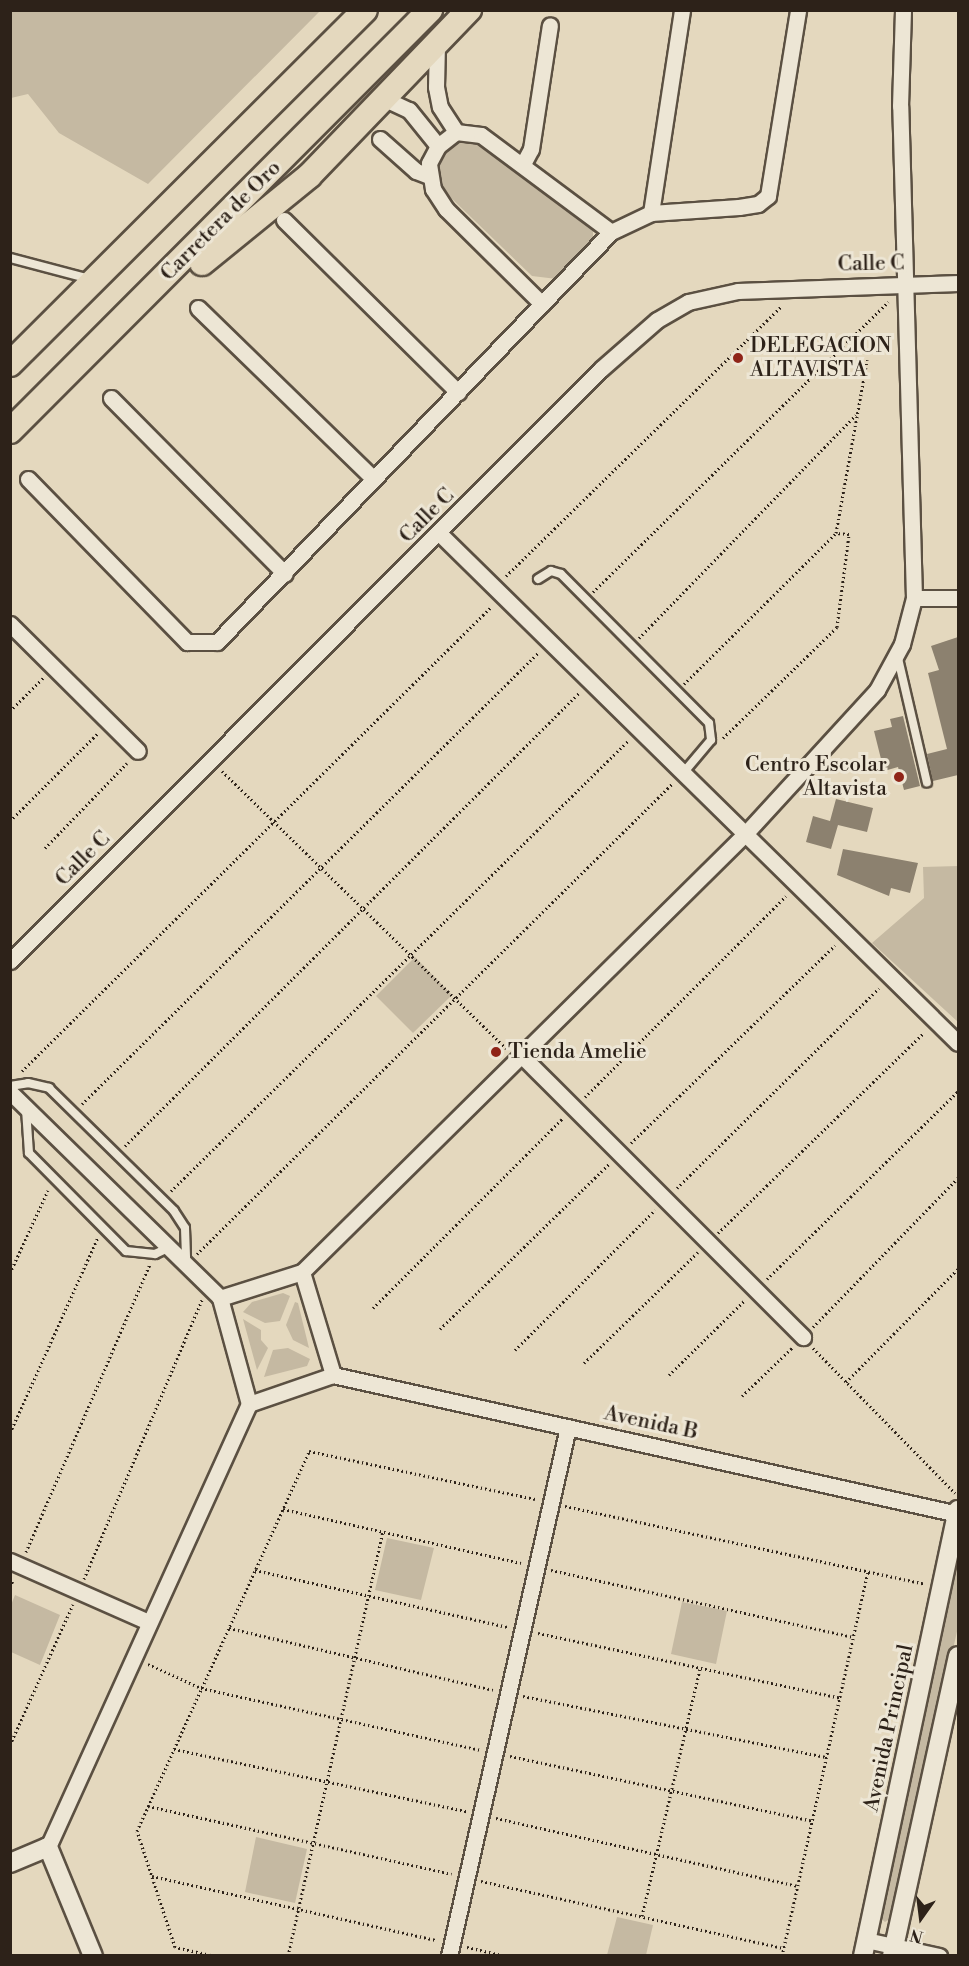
<!DOCTYPE html>
<style>
body{margin:0}
#map{position:relative;width:969px;height:1966px;overflow:hidden;background:#e4d8be;font-family:"Libre Bodoni",serif}
div>[style]{position:absolute}
.green>*{inset:0;background:#c5b9a2}
.building>*{inset:0;background:#8c816f}
.path>*{height:3px;margin-top:-1.5px;transform-origin:0;background:repeating-linear-gradient(90deg,#2d2219 0 1.5px,transparent 0 4.5px)}
.roads{filter:drop-shadow(2px 0 #5b5042) drop-shadow(-2px 0 #5b5042) drop-shadow(0 2px #5b5042) drop-shadow(0 -2px #5b5042)}
.service>*{height:8px;margin:-4px;padding:0 4px;transform-origin:4px;border-radius:4px;background:#ede6d5}
.minor>*{height:15px;margin:-7.5px;padding:0 7.5px;transform-origin:7.5px;border-radius:7.5px;background:#ede6d5}
.tertiary>*{height:18px;margin:-9px;padding:0 9px;transform-origin:9px;border-radius:9px;background:#ede6d5}
.trunk>*{height:24px;margin:-12px;padding:0 12px;transform-origin:12px;border-radius:12px;background:#e4d8be}
.dots>*{width:16px;height:16px;translate:-50% -50%;box-sizing:border-box;border:3px solid #ede6d5;border-radius:50%}
span{translate:-50% -50%;white-space:nowrap;text-align:center;line-height:1.15;-webkit-text-stroke:6px #ede6d5;paint-order:stroke}
.street-label{font-size:21px;color:#2d2219}
.poi-label{font-size:21px;color:#2d2219}
.left{translate:0 -50%;text-align:left}
.right{translate:-100% -50%;text-align:right}
.frame{position:absolute;inset:0;border:12px solid #2d2219;pointer-events:none}
.north{position:absolute;left:891px;top:1888px;width:60px;height:60px;-webkit-text-stroke:4px #ede6d5;paint-order:stroke;rotate:194deg;font-size:16px;font-weight:700;line-height:24px;text-align:center;color:#2d2219}
.north::after{content:'';display:block;margin:auto;width:21px;height:27px;background:#2d2219;clip-path:polygon(50% 0,100% 100%,50% 72%,0 100%)}
</style>
<div id="map">
<div class="green">
<i style="clip-path:polygon(11px 10px,320px 10px,320px 11px,148px 184px,59px 133px,28px 94px,11px 98px)"></i>
<i style="clip-path:polygon(468px 140px,481px 142px,593px 225px,593px 240px,557px 279px,532px 276px,448px 195px,440px 179px,440px 162px,456px 142px)"></i>
<i style="clip-path:polygon(958px 866px,958px 1022px,872px 943px,924px 898px,923px 867px)"></i>
<i style="clip-path:polygon(415px 957px,452px 995px,413px 1033px,376px 996px)"></i>
<i style="clip-path:polygon(283px 1293px,290px 1296px,280px 1321px,265px 1323px,243px 1312px,252px 1302px)"></i>
<i style="clip-path:polygon(295px 1302px,298px 1303px,309px 1348px,293px 1340px,286px 1325px)"></i>
<i style="clip-path:polygon(243px 1319px,261px 1330px,261px 1340px,268px 1348px,257px 1370px)"></i>
<i style="clip-path:polygon(288px 1348px,310px 1359px,307px 1366px,264px 1377px,273px 1350px)"></i>
<i style="clip-path:polygon(387px 1538px,434px 1548px,421px 1600px,375px 1590px)"></i>
<i style="clip-path:polygon(958px 1546px,958px 1627px,893px 1917px,885px 1922px,879px 1917px)"></i>
<i style="clip-path:polygon(15px 1595px,60px 1615px,40px 1665px,11px 1652px,11px 1605px)"></i>
<i style="clip-path:polygon(682px 1602px,727px 1611px,716px 1664px,671px 1654px)"></i>
<i style="clip-path:polygon(256px 1837px,307px 1849px,295px 1903px,245px 1892px)"></i>
<i style="clip-path:polygon(617px 1917px,653px 1925px,646px 1955px,607px 1955px)"></i>
</div>
<div class="building">
<i style="clip-path:polygon(958px 637px,958px 775px,933px 781px,927px 754px,947px 749px,928px 673px,939px 670px,931px 646px)"></i>
<i style="clip-path:polygon(903px 716px,920px 786px,904px 790px,898px 767px,884px 771px,874px 731px,892px 727px,890px 719px)"></i>
<i style="clip-path:polygon(836px 799px,873px 808px,867px 832px,838px 825px,831px 849px,806px 842px,813px 816px,830px 821px)"></i>
<i style="clip-path:polygon(843px 849px,918px 863px,910px 893px,891px 888px,889px 896px,837px 875px)"></i>
</div>
<div class="path">
<i style="left:506px;top:576px;width:386px;rotate:-44.4deg"></i>
<i style="left:593px;top:592px;width:414px;rotate:-44.5deg"></i>
<i style="left:639px;top:638px;width:311px;rotate:-45.8deg"></i>
<i style="left:684px;top:684px;width:214px;rotate:-44.8deg"></i>
<i style="left:10px;top:711px;width:47px;rotate:-45deg"></i>
<i style="left:723px;top:738px;width:159px;rotate:-44.2deg"></i>
<i style="left:837px;top:627px;width:94px;rotate:-82.6deg"></i>
<i style="left:849px;top:534px;width:13px;rotate:-176deg"></i>
<i style="left:836px;top:533px;width:176px;rotate:-79.8deg"></i>
<i style="left:222px;top:771px;width:398px;rotate:44.3deg"></i>
<i style="left:10px;top:821px;width:124px;rotate:-45deg"></i>
<i style="left:45px;top:848px;width:118px;rotate:-46deg"></i>
<i style="left:22px;top:1071px;width:660px;rotate:-44.69deg"></i>
<i style="left:585px;top:1097px;width:284px;rotate:-45deg"></i>
<i style="left:82px;top:1104px;width:641px;rotate:-44.68deg"></i>
<i style="left:631px;top:1143px;width:284px;rotate:-44.1deg"></i>
<i style="left:125px;top:1146px;width:641px;rotate:-44.94deg"></i>
<i style="left:677px;top:1188px;width:284px;rotate:-44.7deg"></i>
<i style="left:171px;top:1191px;width:641px;rotate:-44.56deg"></i>
<i style="left:718px;top:1233px;width:287px;rotate:-44.2deg"></i>
<i style="left:197px;top:1254px;width:668px;rotate:-44.7deg"></i>
<i style="left:10px;top:1273px;width:91px;rotate:-65.4deg"></i>
<i style="left:767px;top:1279px;width:268px;rotate:-44.5deg"></i>
<i style="left:373px;top:1308px;width:269px;rotate:-45deg"></i>
<i style="left:813px;top:1327px;width:208px;rotate:-45.8deg"></i>
<i style="left:440px;top:1329px;width:236px;rotate:-44.3deg"></i>
<i style="left:813px;top:1348px;width:203px;rotate:45.6deg"></i>
<i style="left:515px;top:1350px;width:198px;rotate:-45deg"></i>
<i style="left:584px;top:1363px;width:159px;rotate:-44.2deg"></i>
<i style="left:669px;top:1375px;width:107px;rotate:-44.6deg"></i>
<i style="left:846px;top:1382px;width:159px;rotate:-45.3deg"></i>
<i style="left:742px;top:1396px;width:71px;rotate:-43.9deg"></i>
<i style="left:10px;top:1433px;width:215px;rotate:-65.8deg"></i>
<i style="left:565px;top:1506px;width:368px;rotate:12.2deg"></i>
<i style="left:283px;top:1509px;width:244px;rotate:12.8deg"></i>
<i style="left:26px;top:1552px;width:314px;rotate:-66.7deg"></i>
<i style="left:255px;top:1570px;width:259px;rotate:12.7deg"></i>
<i style="left:551px;top:1570px;width:309px;rotate:12.5deg"></i>
<i style="left:84px;top:1579px;width:303px;rotate:-67.1deg"></i>
<i style="left:10px;top:1587px;width:8px;rotate:-67deg"></i>
<i style="left:229px;top:1628px;width:271px;rotate:13.2deg"></i>
<i style="left:538px;top:1633px;width:309px;rotate:12.1deg"></i>
<i style="left:148px;top:1664px;width:58px;rotate:24.4deg"></i>
<i style="left:201px;top:1688px;width:286px;rotate:12.5deg"></i>
<i style="left:523px;top:1696px;width:309px;rotate:11.4deg"></i>
<i style="left:10px;top:1745px;width:154px;rotate:-65.9deg"></i>
<i style="left:174px;top:1749px;width:299px;rotate:12deg"></i>
<i style="left:510px;top:1756px;width:309px;rotate:12.1deg"></i>
<i style="left:148px;top:1806px;width:311px;rotate:12.6deg"></i>
<i style="left:496px;top:1818px;width:310px;rotate:12.7deg"></i>
<i style="left:152px;top:1876px;width:292px;rotate:12.7deg"></i>
<i style="left:481px;top:1881px;width:310px;rotate:12.5deg"></i>
<i style="left:642px;top:1916px;width:255px;rotate:-76.8deg"></i>
<i style="left:467px;top:1947px;width:40px;rotate:13deg"></i>
<i style="left:215px;top:1956px;width:41px;rotate:-167.3deg"></i>
<i style="left:175px;top:1947px;width:122px;rotate:-108.1deg"></i>
<i style="left:137px;top:1831px;width:417px;rotate:-65.6deg"></i>
<i style="left:309px;top:1451px;width:231px;rotate:12deg"></i>
<i style="left:288px;top:1956px;width:435px;rotate:-77.4deg"></i>
<i style="left:782px;top:1956px;width:394px;rotate:-77.4deg"></i>
</div>
<div class="roads">
<div class="service">
<i style="left:10px;top:258px;width:83px;rotate:14.7deg"></i>
<i style="left:538px;top:579px;width:15px;rotate:-32deg"></i>
<i style="left:551px;top:571px;width:10px;rotate:17deg"></i>
<i style="left:561px;top:574px;width:210px;rotate:45.2deg"></i>
<i style="left:709px;top:723px;width:17px;rotate:83deg"></i>
<i style="left:711px;top:740px;width:42px;rotate:130.2deg"></i>
<i style="left:897px;top:654px;width:132px;rotate:76.9deg"></i>
<i style="left:10px;top:1086px;width:18px;rotate:-9deg"></i>
<i style="left:28px;top:1083px;width:22px;rotate:13deg"></i>
<i style="left:49px;top:1088px;width:175px;rotate:44.5deg"></i>
<i style="left:174px;top:1211px;width:20px;rotate:57deg"></i>
<i style="left:185px;top:1228px;width:35px;rotate:88deg"></i>
<i style="left:26px;top:1109px;width:44px;rotate:86.1deg"></i>
<i style="left:29px;top:1153px;width:138px;rotate:45.3deg"></i>
<i style="left:126px;top:1251px;width:29px;rotate:6deg"></i>
<i style="left:155px;top:1254px;width:14px;rotate:-25deg"></i>
</div>
<div class="minor">
<i style="left:437px;top:43px;width:44px;rotate:91.3deg"></i>
<i style="left:436px;top:87px;width:20px;rotate:79deg"></i>
<i style="left:440px;top:107px;width:30px;rotate:57deg"></i>
<i style="left:385px;top:99px;width:26px;rotate:25deg"></i>
<i style="left:409px;top:110px;width:46px;rotate:51.1deg"></i>
<i style="left:380px;top:139px;width:48px;rotate:41.6deg"></i>
<i style="left:416px;top:171px;width:14px;rotate:21deg"></i>
<i style="left:523px;top:164px;width:17px;rotate:-62deg"></i>
<i style="left:531px;top:149px;width:125px;rotate:-81.3deg"></i>
<i style="left:651px;top:213px;width:205px;rotate:-81.3deg"></i>
<i style="left:284px;top:220px;width:245px;rotate:44.7deg"></i>
<i style="left:542px;top:304px;width:135px;rotate:-135.3deg"></i>
<i style="left:446px;top:209px;width:24px;rotate:-123deg"></i>
<i style="left:433px;top:189px;width:26px;rotate:-99deg"></i>
<i style="left:429px;top:163px;width:19px;rotate:-62deg"></i>
<i style="left:438px;top:146px;width:23px;rotate:-38deg"></i>
<i style="left:456px;top:132px;width:25px;rotate:7deg"></i>
<i style="left:481px;top:135px;width:162px;rotate:36.7deg"></i>
<i style="left:198px;top:308px;width:245px;rotate:44.2deg"></i>
<i style="left:111px;top:398px;width:247px;rotate:45.3deg"></i>
<i style="left:28px;top:479px;width:228px;rotate:45.7deg"></i>
<i style="left:187px;top:642px;width:30px"></i>
<i style="left:217px;top:642px;width:569px;rotate:-46.14deg"></i>
<i style="left:611px;top:232px;width:44px;rotate:-25.4deg"></i>
<i style="left:651px;top:213px;width:88px;rotate:-3.9deg"></i>
<i style="left:739px;top:207px;width:19px;rotate:-9deg"></i>
<i style="left:758px;top:204px;width:13px;rotate:-39deg"></i>
<i style="left:768px;top:196px;width:188px;rotate:-80.8deg"></i>
<i style="left:440px;top:534px;width:726px;rotate:44.5deg"></i>
<i style="left:914px;top:598px;width:44px"></i>
<i style="left:10px;top:624px;width:180px;rotate:44.8deg"></i>
<i style="left:10px;top:961px;width:837px;rotate:-45.05deg"></i>
<i style="left:601px;top:369px;width:74px;rotate:-41.2deg"></i>
<i style="left:657px;top:320px;width:36px;rotate:-30deg"></i>
<i style="left:688px;top:302px;width:51px;rotate:-12.4deg"></i>
<i style="left:738px;top:291px;width:220px;rotate:-2.1deg"></i>
<i style="left:521px;top:1055px;width:399px;rotate:45deg"></i>
<i style="left:10px;top:1092px;width:294px;rotate:44.4deg"></i>
<i style="left:302px;top:1272px;width:624px;rotate:-44.68deg"></i>
<i style="left:746px;top:833px;width:194px;rotate:-47.5deg"></i>
<i style="left:877px;top:690px;width:52px;rotate:-61.5deg"></i>
<i style="left:902px;top:644px;width:48px;rotate:-75.4deg"></i>
<i style="left:914px;top:598px;width:492px;rotate:-91.6deg"></i>
<i style="left:900px;top:106px;width:96px;rotate:-88.2deg"></i>
<i style="left:302px;top:1272px;width:108px;rotate:73.2deg"></i>
<i style="left:333px;top:1375px;width:89px;rotate:161deg"></i>
<i style="left:249px;top:1404px;width:110px;rotate:-105.3deg"></i>
<i style="left:220px;top:1298px;width:86px;rotate:-17.6deg"></i>
<i style="left:333px;top:1375px;width:640px;rotate:12.54deg"></i>
<i style="left:10px;top:1561px;width:151px;rotate:23.8deg"></i>
<i style="left:48px;top:1847px;width:486px;rotate:-65.6deg"></i>
<i style="left:866px;top:1940px;width:75px;rotate:12.4deg"></i>
<i style="left:449px;top:1956px;width:542px;rotate:-77.32deg"></i>
</div>
<div class="tertiary">
<i style="left:10px;top:1863px;width:41px;rotate:-22.8deg"></i>
<i style="left:48px;top:1847px;width:118px;rotate:67.6deg"></i>
<i style="left:863px;top:1956px;width:456px;rotate:-78deg"></i>
<i style="left:892px;top:1956px;width:307px;rotate:-77.6deg"></i>
</div>
<div class="trunk">
<i style="left:202px;top:263px;width:138px;rotate:-39.1deg"></i>
<i style="left:309px;top:176px;width:231px;rotate:-46.1deg"></i>
<i style="left:10px;top:364px;width:501px;rotate:-44.92deg"></i>
<i style="left:10px;top:431px;width:595px;rotate:-45.07deg"></i>
</div>
</div>
<div class="dots">
<i style="left:738px;top:358px;background:#8f2418"></i>
<i style="left:899px;top:777px;background:#8f2418"></i>
<i style="left:496px;top:1052px;background:#8f2418"></i>
</div>
<div class="street-label">
<span style="left:221px;top:221px;rotate:-45deg">Carretera de Oro</span>
<span style="left:871px;top:264px;rotate:-1deg">Calle C</span>
<span style="left:427px;top:516px;rotate:-45deg">Calle C</span>
<span style="left:83px;top:859px;rotate:-45deg">Calle C</span>
<span style="left:651px;top:1423px;rotate:12deg">Avenida B</span>
<span style="left:889px;top:1728px;rotate:-78deg">Avenida Principal</span>
</div>
<div class="poi-label">
<span class="left" style="left:750px;top:358px">DELEGACION<br>ALTAVISTA</span>
<span class="right" style="left:887px;top:777px">Centro Escolar<br>Altavista</span>
<span class="left" style="left:508px;top:1052px">Tienda Amelie</span>
</div>
<div class="frame"></div>
<div class="north">N</div>
</div>
